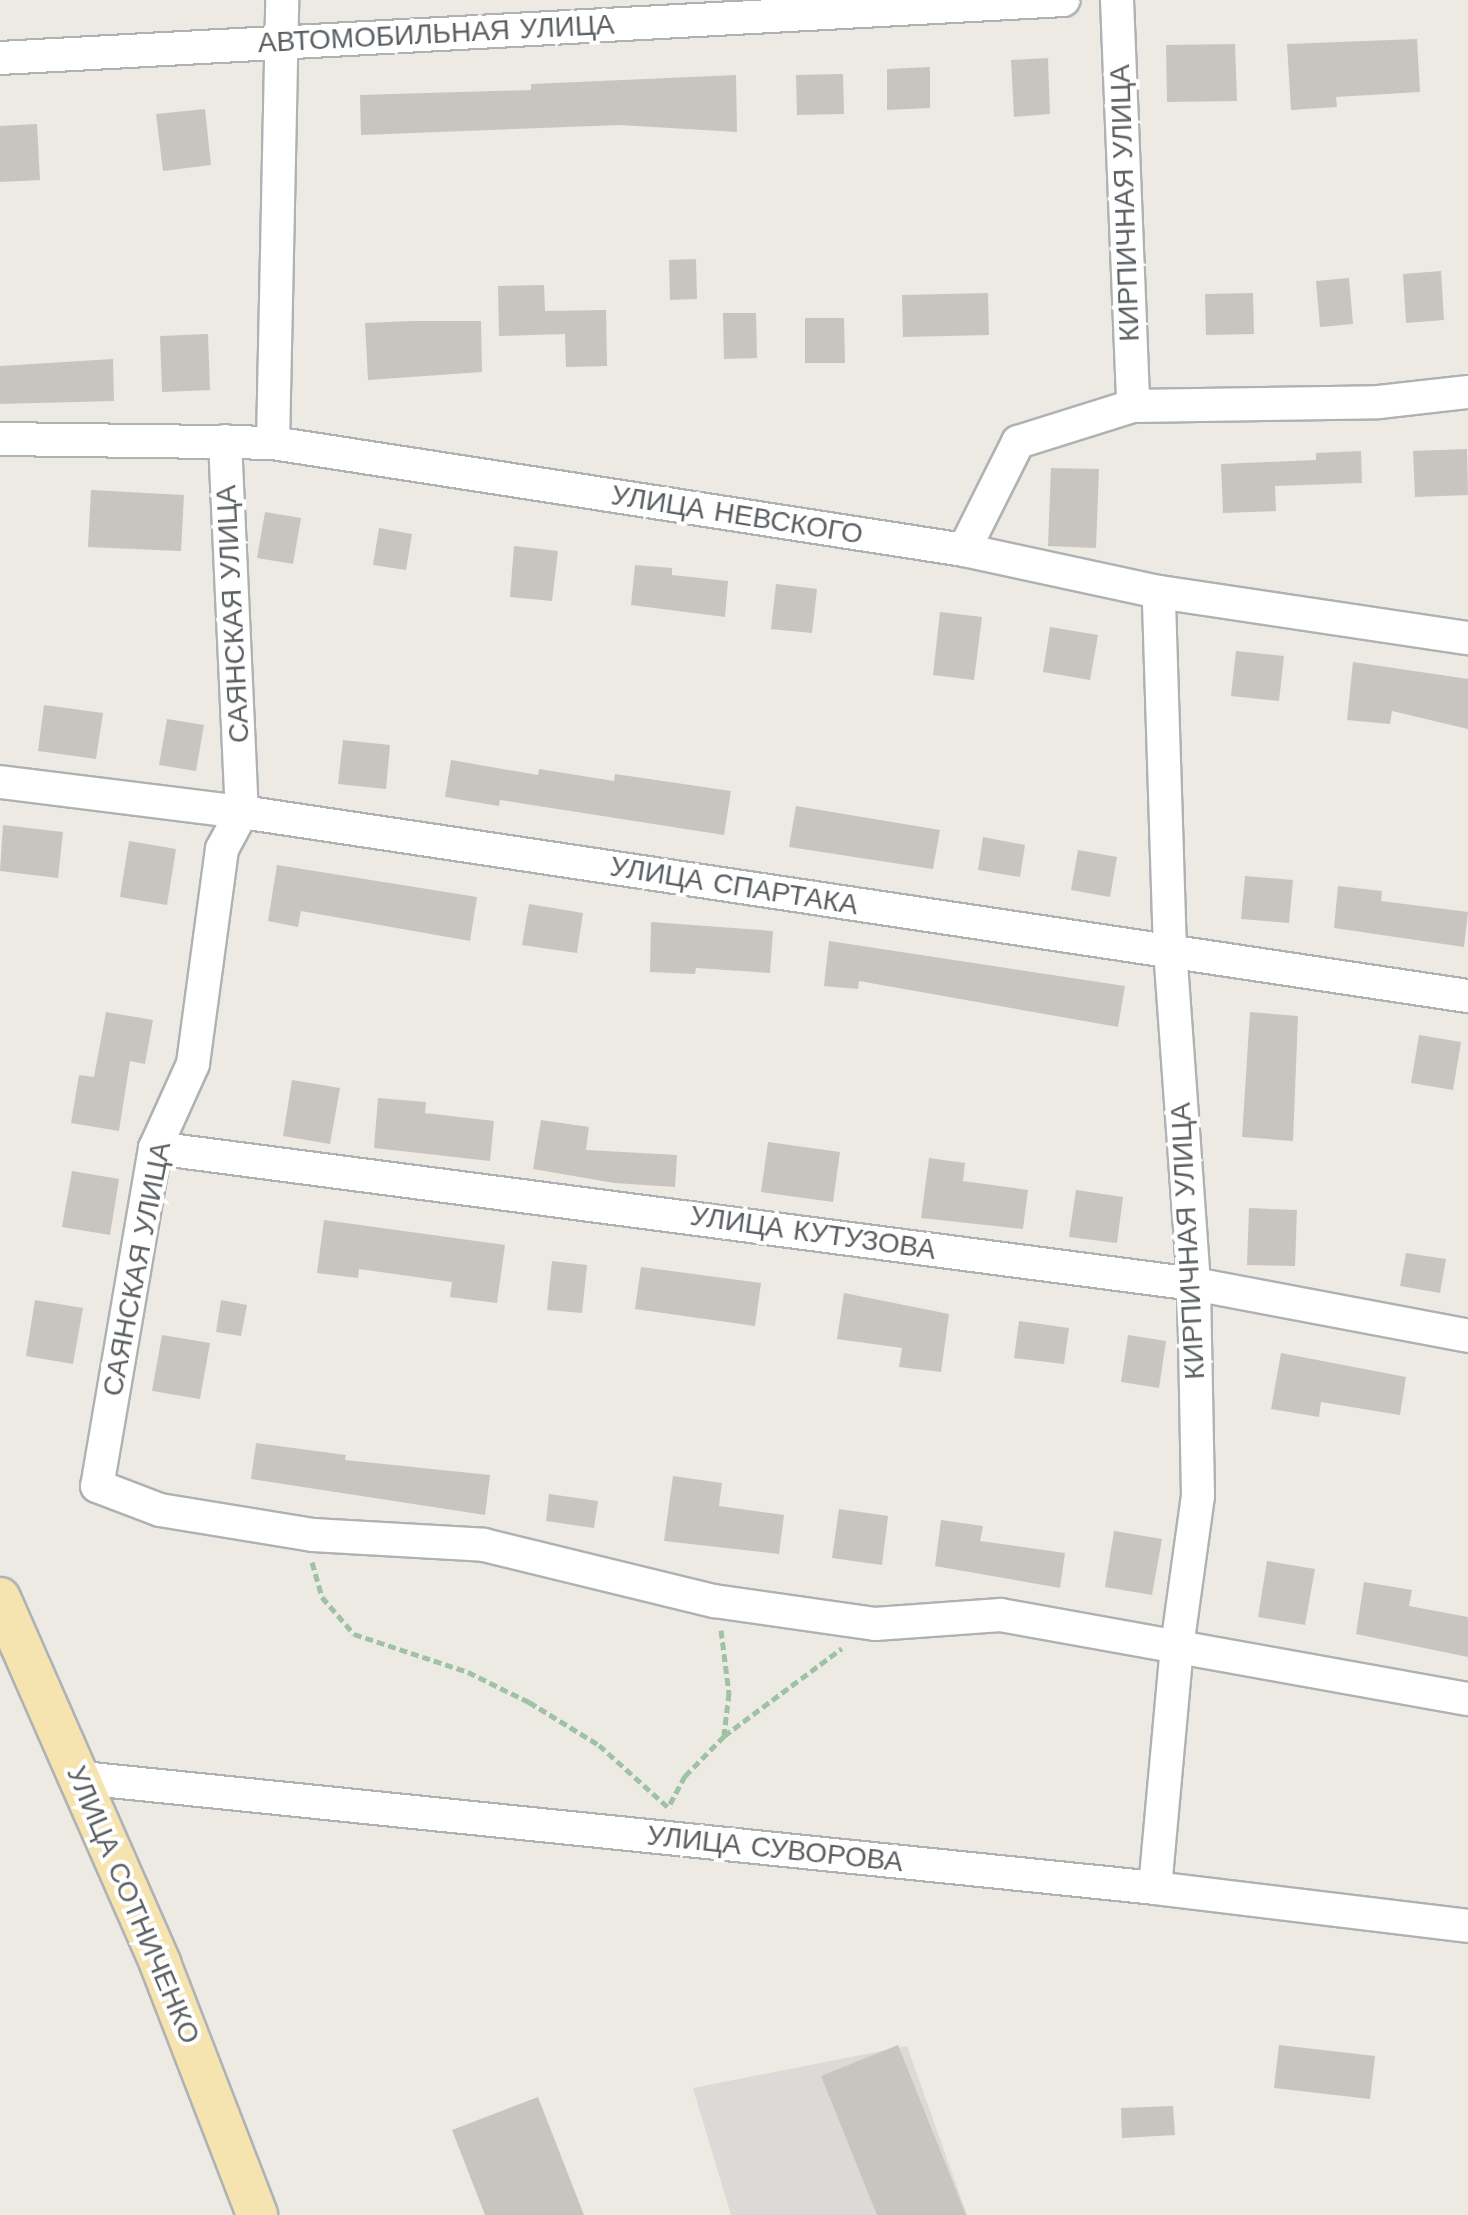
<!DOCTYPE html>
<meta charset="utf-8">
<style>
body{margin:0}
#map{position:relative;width:1468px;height:2215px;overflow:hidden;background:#edeae4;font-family:"Work Sans",sans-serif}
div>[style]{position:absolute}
.industrial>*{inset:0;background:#dcd9d6}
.building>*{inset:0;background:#c8c5c1}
.path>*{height:5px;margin-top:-2.5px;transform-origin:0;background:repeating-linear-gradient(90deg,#9dc2a4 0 8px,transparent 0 12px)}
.roads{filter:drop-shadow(2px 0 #afb2b5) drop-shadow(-2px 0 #afb2b5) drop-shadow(0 2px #afb2b5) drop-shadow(0 -2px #afb2b5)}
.minor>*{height:32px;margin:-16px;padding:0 16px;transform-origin:16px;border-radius:16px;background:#fff}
.major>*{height:40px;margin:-20px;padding:0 20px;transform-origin:20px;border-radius:20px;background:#f6e4b0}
span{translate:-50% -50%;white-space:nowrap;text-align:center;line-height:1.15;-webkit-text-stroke:8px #fff;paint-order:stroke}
.street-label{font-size:28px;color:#5c6063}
</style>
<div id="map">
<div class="industrial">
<i style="clip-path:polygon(907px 2046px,967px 2215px,731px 2215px,693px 2088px)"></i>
</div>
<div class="building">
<i style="clip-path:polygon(1417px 39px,1420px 92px,1336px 97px,1337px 107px,1291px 110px,1287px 44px)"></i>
<i style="clip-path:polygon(1235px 44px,1237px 101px,1167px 102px,1166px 45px)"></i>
<i style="clip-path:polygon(1048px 58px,1050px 114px,1014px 117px,1011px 60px)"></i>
<i style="clip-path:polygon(930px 67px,930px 108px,887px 110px,887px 69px)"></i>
<i style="clip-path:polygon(843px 74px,844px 114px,797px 115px,796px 75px)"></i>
<i style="clip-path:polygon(736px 75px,737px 132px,620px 125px,361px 135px,360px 95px,531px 90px,531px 84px)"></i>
<i style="clip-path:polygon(205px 109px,211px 165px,163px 171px,156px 114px)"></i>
<i style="clip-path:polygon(37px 124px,40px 180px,0 182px,0 126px)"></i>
<i style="clip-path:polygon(696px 259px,697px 299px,670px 300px,669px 260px)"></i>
<i style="clip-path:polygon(1441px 271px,1444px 320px,1406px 323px,1403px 274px)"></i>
<i style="clip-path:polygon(1349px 278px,1353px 324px,1320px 327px,1316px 281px)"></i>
<i style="clip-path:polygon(544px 285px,545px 311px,606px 310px,607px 366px,566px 367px,565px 334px,499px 336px,498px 286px)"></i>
<i style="clip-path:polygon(988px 293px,989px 335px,903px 337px,902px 295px)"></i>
<i style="clip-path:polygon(1253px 293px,1254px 334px,1206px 335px,1205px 294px)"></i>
<i style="clip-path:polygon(723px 313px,756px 313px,757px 358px,724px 359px)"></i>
<i style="clip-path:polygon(805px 318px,844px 318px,845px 363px,805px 363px)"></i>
<i style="clip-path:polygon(413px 321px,481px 321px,482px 372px,368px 380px,365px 323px)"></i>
<i style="clip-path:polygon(208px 334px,210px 390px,162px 392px,160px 336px)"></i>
<i style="clip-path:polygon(113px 359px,114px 401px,0 404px,0 366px)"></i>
<i style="clip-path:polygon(1467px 449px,1468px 495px,1415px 497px,1413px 451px)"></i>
<i style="clip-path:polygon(1361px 451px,1362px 483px,1275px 486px,1276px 511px,1223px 513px,1221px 464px,1316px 460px,1316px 453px)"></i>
<i style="clip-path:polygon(1051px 468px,1099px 469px,1096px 548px,1048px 546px)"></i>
<i style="clip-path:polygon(91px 490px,184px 495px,181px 551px,88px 547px)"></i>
<i style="clip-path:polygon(265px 512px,301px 518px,293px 564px,257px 558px)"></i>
<i style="clip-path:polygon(379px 528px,412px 534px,406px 570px,373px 565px)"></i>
<i style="clip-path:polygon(514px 546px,558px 551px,552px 601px,510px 597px)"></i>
<i style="clip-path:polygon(635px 565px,672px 568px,672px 575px,728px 581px,725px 617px,631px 605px)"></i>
<i style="clip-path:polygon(776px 584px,817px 589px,812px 633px,771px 629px)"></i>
<i style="clip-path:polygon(940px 612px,982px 617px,974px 680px,933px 675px)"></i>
<i style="clip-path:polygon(1050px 627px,1098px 635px,1090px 680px,1043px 672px)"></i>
<i style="clip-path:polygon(1236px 651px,1284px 656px,1279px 701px,1231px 696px)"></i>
<i style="clip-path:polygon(1353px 662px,1468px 679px,1468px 729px,1392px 711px,1390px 724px,1347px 720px)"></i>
<i style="clip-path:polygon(44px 705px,103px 713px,96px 759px,38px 751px)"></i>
<i style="clip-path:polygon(167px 719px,204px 725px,196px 771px,159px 765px)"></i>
<i style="clip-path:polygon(343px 740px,390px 745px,386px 789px,338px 784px)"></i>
<i style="clip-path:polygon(451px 760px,538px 775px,539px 769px,614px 781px,615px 774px,731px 791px,724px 835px,500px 800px,499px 806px,445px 797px)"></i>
<i style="clip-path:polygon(796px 806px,940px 830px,933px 869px,789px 847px)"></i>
<i style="clip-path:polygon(3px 825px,63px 832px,58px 878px,0 871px)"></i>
<i style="clip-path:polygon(983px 837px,1025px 845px,1020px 877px,978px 870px)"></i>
<i style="clip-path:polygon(129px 841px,176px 849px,167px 905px,120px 897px)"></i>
<i style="clip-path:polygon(1078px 850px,1117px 857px,1110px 897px,1071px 890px)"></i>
<i style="clip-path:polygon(277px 865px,477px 897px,470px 941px,301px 911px,298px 927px,268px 921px)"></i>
<i style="clip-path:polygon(1245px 876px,1293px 880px,1289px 923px,1241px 919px)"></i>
<i style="clip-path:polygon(1338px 886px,1382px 891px,1381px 901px,1468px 912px,1464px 947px,1334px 928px)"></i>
<i style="clip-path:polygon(529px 904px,583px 913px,577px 953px,522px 945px)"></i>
<i style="clip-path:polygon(651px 922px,773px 931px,770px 973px,696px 968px,695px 974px,650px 972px)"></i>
<i style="clip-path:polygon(829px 941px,1125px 986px,1118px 1027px,859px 981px,858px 989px,824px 986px)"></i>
<i style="clip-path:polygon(106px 1012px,153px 1020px,145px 1064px,130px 1061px,119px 1131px,71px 1123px,79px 1075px,94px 1077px)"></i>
<i style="clip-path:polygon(1250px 1012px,1298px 1016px,1293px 1141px,1242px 1137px)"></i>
<i style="clip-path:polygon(1419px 1035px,1461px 1042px,1453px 1090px,1411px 1083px)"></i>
<i style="clip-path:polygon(292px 1080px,340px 1088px,330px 1144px,283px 1136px)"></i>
<i style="clip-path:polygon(378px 1098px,426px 1102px,425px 1113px,494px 1121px,490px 1161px,374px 1148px)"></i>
<i style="clip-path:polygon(541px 1120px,589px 1127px,586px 1150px,677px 1155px,675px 1187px,614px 1183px,533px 1169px)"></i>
<i style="clip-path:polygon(768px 1142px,840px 1152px,833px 1202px,761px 1192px)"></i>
<i style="clip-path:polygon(929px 1158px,965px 1163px,963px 1181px,1028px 1190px,1023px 1229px,921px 1218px)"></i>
<i style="clip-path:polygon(72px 1171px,119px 1179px,110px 1235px,62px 1227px)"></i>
<i style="clip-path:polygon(1076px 1190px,1123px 1197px,1117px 1243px,1069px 1237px)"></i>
<i style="clip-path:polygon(1249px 1208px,1297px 1210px,1295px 1266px,1247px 1265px)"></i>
<i style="clip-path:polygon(324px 1220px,505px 1245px,497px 1303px,450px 1297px,452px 1282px,359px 1269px,358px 1278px,317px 1273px)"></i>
<i style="clip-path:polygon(1406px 1253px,1446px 1259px,1440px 1293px,1400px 1286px)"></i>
<i style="clip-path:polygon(552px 1261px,587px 1265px,582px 1313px,547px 1310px)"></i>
<i style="clip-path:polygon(641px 1267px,761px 1283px,755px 1326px,635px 1309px)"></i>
<i style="clip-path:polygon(844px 1293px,949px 1314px,941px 1372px,899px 1367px,902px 1348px,837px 1339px)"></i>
<i style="clip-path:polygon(35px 1300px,83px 1308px,73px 1364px,26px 1356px)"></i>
<i style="clip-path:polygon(221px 1300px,247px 1305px,241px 1336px,216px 1332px)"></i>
<i style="clip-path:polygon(1019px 1321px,1069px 1328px,1064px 1364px,1014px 1358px)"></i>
<i style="clip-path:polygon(162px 1335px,210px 1343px,200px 1399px,152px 1391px)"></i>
<i style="clip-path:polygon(1128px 1335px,1166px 1341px,1159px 1388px,1121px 1382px)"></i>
<i style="clip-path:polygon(1281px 1353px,1406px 1377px,1400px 1415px,1321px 1402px,1319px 1417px,1271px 1409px)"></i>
<i style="clip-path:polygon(256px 1443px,346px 1455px,345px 1460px,490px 1475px,485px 1515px,251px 1479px)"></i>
<i style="clip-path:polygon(673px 1476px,722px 1483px,719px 1506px,784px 1515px,779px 1554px,664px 1541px)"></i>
<i style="clip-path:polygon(549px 1494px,598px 1501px,594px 1528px,546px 1521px)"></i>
<i style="clip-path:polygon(839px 1509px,888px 1516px,882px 1565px,832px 1558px)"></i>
<i style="clip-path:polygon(941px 1520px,983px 1526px,980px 1541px,1065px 1553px,1060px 1588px,935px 1566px)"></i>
<i style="clip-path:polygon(1114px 1531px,1162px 1539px,1152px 1595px,1105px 1587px)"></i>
<i style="clip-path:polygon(1267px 1561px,1315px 1569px,1305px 1625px,1258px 1617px)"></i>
<i style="clip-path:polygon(1364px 1582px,1412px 1590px,1409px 1606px,1468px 1617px,1468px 1657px,1356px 1634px)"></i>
<i style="clip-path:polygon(898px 2045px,966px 2215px,877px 2215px,821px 2076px)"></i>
<i style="clip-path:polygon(1279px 2045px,1375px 2056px,1370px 2099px,1274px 2088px)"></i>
<i style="clip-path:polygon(538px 2097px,584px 2215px,485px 2215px,452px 2130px)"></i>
<i style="clip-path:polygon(1173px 2106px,1175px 2135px,1122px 2138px,1121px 2108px)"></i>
</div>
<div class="path">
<i style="left:312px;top:1562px;width:36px;rotate:74deg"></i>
<i style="left:322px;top:1597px;width:49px;rotate:49.1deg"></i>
<i style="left:354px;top:1634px;width:120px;rotate:18.4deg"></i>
<i style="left:468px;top:1672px;width:68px;rotate:26.2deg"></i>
<i style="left:529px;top:1702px;width:82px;rotate:31.6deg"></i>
<i style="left:599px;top:1745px;width:96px;rotate:42deg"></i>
<i style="left:721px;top:1630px;width:64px;rotate:82.8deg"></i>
<i style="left:729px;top:1693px;width:42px;rotate:96.8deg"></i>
<i style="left:670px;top:1804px;width:32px;rotate:-62deg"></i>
<i style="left:685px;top:1776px;width:56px;rotate:-45.7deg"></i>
<i style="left:724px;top:1736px;width:147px;rotate:-36.7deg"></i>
</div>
<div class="roads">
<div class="minor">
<i style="left:1117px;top:0;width:406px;rotate:87.7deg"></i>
<i style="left:0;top:58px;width:1065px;rotate:-3.12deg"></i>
<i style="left:0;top:439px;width:273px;rotate:0.8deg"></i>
<i style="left:273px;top:443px;width:699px;rotate:8.8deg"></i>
<i style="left:964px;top:550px;width:199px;rotate:12.2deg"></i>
<i style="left:1159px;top:592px;width:312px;rotate:8.5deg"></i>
<i style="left:225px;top:441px;width:371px;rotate:87.4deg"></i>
<i style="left:242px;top:812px;width:42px;rotate:118.4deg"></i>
<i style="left:222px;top:849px;width:217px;rotate:97.7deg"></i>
<i style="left:193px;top:1064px;width:92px;rotate:114.3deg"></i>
<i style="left:155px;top:1148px;width:343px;rotate:99.7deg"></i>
<i style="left:97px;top:1486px;width:67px;rotate:20.9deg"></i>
<i style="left:160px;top:1510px;width:155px;rotate:9.3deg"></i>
<i style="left:313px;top:1535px;width:171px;rotate:3.3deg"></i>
<i style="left:484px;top:1545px;width:237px;rotate:13.7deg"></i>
<i style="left:714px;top:1601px;width:163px;rotate:8.1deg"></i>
<i style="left:875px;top:1624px;width:126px;rotate:-4.1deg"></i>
<i style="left:1001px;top:1615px;width:474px;rotate:10.2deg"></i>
<i style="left:273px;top:443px;width:443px;rotate:-88.8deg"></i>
<i style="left:964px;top:550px;width:121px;rotate:-63.4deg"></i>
<i style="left:1018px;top:442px;width:121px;rotate:-17.4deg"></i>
<i style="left:1133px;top:406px;width:246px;rotate:-0.9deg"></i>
<i style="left:1379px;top:402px;width:90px;rotate:-6.4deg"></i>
<i style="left:0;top:782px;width:244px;rotate:7.1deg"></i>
<i style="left:242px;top:812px;width:1240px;rotate:8.54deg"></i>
<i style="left:155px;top:1148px;width:1048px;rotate:7.46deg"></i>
<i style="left:1194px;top:1284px;width:279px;rotate:10.7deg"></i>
<i style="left:82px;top:1778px;width:1079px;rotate:5.85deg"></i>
<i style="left:1155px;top:1888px;width:315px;rotate:6.9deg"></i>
<i style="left:1155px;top:1888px;width:242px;rotate:-84.8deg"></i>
<i style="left:1177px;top:1647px;width:152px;rotate:-82.1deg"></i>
<i style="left:1198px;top:1496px;width:212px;rotate:-91.1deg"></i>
<i style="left:1194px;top:1284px;width:333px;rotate:-94.1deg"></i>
<i style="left:1170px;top:952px;width:360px;rotate:-91.8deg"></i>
</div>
<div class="major">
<i style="left:0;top:1598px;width:399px;rotate:66.3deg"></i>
<i style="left:160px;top:1963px;width:270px;rotate:68.9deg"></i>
</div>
</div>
<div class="street-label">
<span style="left:436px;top:34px;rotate:-3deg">АВТОМОБИЛЬНАЯ УЛИЦА</span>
<span style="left:1125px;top:203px;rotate:-92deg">КИРПИЧНАЯ УЛИЦА</span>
<span style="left:737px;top:515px;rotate:9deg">УЛИЦА НЕВСКОГО</span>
<span style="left:233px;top:614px;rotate:-93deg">САЯНСКАЯ УЛИЦА</span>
<span style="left:734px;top:886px;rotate:9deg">УЛИЦА СПАРТАКА</span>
<span style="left:813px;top:1233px;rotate:8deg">УЛИЦА КУТУЗОВА</span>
<span style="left:1188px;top:1241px;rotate:-93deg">КИРПИЧНАЯ УЛИЦА</span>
<span style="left:137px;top:1269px;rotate:-79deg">САЯНСКАЯ УЛИЦА</span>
<span style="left:775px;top:1849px;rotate:6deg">УЛИЦА СУВОРОВА</span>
<span style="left:133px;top:1905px;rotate:67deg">УЛИЦА СОТНИЧЕНКО</span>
</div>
</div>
